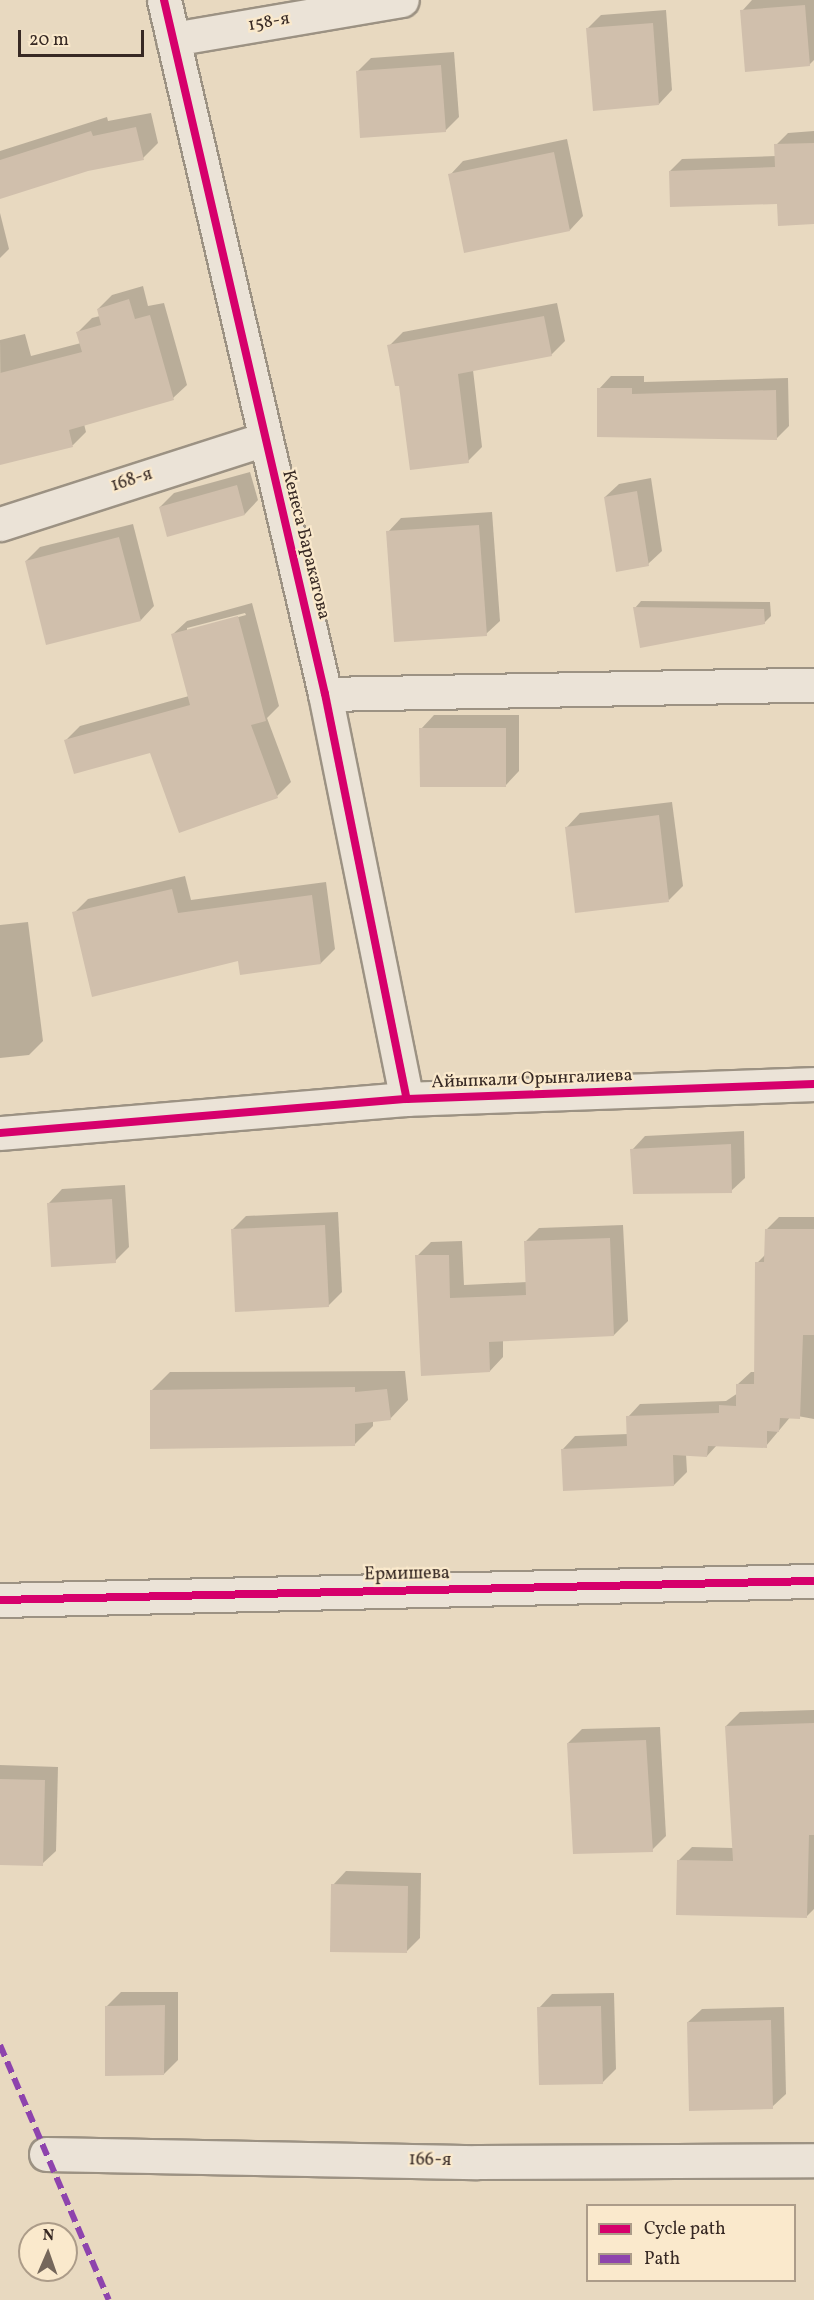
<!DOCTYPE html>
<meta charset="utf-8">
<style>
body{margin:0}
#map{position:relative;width:814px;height:2300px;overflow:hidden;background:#e8d9c0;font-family:Vollkorn,serif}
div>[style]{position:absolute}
.shadow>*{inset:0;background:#0003}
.building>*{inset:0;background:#d0bfac}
.roads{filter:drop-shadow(2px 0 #9c9283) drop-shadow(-2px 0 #9c9283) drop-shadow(0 2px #9c9283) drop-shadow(0 -2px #9c9283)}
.minor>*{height:33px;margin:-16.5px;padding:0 16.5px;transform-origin:16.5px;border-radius:16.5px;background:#ebe3d7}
.quiet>*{height:6px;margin-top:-3px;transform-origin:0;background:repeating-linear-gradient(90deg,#8e44ad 0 12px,transparent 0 18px)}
.cycleway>*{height:8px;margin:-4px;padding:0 4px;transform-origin:4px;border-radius:4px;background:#d6006c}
span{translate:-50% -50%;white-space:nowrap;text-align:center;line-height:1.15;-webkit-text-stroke:4.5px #fae9cc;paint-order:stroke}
.street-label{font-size:18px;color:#372924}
.legend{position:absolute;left:586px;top:2204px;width:210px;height:78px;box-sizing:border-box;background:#fae9cc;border:2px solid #ac9c89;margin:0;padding:8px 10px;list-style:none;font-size:18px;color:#372924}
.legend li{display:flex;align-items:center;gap:12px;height:30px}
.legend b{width:30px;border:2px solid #ac9c89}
.north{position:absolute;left:18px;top:2222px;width:60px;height:60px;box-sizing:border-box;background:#fae9cc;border:2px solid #ac9c89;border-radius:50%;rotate:2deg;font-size:16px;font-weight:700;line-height:24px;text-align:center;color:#372924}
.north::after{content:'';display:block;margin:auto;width:21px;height:27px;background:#75675b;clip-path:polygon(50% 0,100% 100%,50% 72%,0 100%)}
.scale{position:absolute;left:18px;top:30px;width:126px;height:27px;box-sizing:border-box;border:3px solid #372924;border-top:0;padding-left:8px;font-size:18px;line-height:21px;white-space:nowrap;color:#372924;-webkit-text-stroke:4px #fae9cc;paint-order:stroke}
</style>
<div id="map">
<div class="shadow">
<i style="clip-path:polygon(752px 0,814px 0,814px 60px,809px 65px,742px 11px)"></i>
<i style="clip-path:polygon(666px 10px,672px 90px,659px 104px,587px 29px,601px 15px)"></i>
<i style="clip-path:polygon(454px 52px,459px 117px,445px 131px,358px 71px,371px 58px)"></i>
<i style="clip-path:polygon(151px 113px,158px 143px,143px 158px,87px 170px,0 198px,0 151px,107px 117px,108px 121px)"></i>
<i style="clip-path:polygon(814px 131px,814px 223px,778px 202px,670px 171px,682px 159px,776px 156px,776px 145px,788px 133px)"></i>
<i style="clip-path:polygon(567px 139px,583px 216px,570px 230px,450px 175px,463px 161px)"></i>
<i style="clip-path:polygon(0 213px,9px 249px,0 258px)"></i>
<i style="clip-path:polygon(143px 286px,148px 306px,164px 303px,187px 385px,173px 398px,84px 424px,86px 432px,73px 445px,1px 463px,0 340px,25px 334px,31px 356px,81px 343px,78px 332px,92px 318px,100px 316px,98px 309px,112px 295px)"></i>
<i style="clip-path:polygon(557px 303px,565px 341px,551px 355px,473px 370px,482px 447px,468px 461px,400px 384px,389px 346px,403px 332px)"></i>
<i style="clip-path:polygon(611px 376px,644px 376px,644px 382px,788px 378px,789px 426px,777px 438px,599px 389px)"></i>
<i style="clip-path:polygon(250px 472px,258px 500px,245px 514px,160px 507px,174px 493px)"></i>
<i style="clip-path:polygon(651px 478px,662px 551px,648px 564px,605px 497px,619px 484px)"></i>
<i style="clip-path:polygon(492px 512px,500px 621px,486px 634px,388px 532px,401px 518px)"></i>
<i style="clip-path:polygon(133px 524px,154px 606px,141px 620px,26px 561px,40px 547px)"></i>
<i style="clip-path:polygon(641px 601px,770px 602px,771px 616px,764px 623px,635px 608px)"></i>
<i style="clip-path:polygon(evenodd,252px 603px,279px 706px,267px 718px,291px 782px,277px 796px,151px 751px,66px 740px,80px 726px,189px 696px,173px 634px,187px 621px,252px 603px,245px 613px,246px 615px,187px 631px,187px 628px,245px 613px)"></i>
<i style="clip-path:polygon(434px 715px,519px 715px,519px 771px,506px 785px,421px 729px)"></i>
<i style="clip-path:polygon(672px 802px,683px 886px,669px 900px,567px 827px,580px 813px)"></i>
<i style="clip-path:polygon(185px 876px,191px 900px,326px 882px,335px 949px,321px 963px,239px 959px,74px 913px,88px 899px)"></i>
<i style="clip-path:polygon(28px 922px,43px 1041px,29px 1055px,0 1058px,0 925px)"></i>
<i style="clip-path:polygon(744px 1131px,745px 1178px,731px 1191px,632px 1150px,645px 1136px)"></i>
<i style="clip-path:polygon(125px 1185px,129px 1247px,115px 1261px,49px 1203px,62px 1189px)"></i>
<i style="clip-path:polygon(338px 1212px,342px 1292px,328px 1306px,232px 1230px,246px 1216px)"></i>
<i style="clip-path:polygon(779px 1217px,814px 1217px,814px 1419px,792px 1415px,766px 1446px,717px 1445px,707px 1456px,686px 1454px,687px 1472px,674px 1485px,563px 1449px,575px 1436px,628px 1434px,628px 1417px,640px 1404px,726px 1401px,738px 1393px,738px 1384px,751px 1372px,756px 1372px,757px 1263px,766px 1254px,766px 1230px)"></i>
<i style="clip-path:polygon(623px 1225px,628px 1321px,614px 1335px,503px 1340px,503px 1357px,490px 1371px,417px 1256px,431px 1242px,462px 1241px,464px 1285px,527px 1282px,525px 1242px,539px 1228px)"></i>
<i style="clip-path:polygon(405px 1371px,408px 1400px,390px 1419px,373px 1421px,373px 1426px,354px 1445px,151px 1391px,170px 1372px)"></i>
<i style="clip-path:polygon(814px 1710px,814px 1909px,807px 1916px,678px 1861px,692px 1847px,733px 1848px,726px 1726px,740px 1712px)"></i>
<i style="clip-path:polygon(660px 1727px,666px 1836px,652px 1850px,568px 1743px,582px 1729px)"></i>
<i style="clip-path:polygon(0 1765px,58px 1767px,56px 1851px,42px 1864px,0 1863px)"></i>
<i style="clip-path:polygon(346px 1871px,421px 1873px,420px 1938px,406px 1952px,333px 1885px)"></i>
<i style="clip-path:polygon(121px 1992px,178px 1992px,178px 2060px,164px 2074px,107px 2006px)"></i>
<i style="clip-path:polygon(614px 1993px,616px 2069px,602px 2083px,539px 2008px,552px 1994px)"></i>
<i style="clip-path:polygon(784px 2007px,786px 2094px,772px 2107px,688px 2022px,702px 2009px)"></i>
</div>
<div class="building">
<i style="clip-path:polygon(805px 5px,810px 66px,745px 72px,740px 10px)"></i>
<i style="clip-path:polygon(653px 23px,659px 105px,593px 111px,586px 28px)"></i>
<i style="clip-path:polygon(441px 65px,446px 132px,360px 138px,356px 71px)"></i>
<i style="clip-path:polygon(136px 127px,144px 160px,88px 171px,0 199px,0 160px,91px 131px,93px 136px)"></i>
<i style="clip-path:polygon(814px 143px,814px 224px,778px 226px,777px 204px,670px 207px,669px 171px,775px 167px,774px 144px)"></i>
<i style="clip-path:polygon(554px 152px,570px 231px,464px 253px,448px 174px)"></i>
<i style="clip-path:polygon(129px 299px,135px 319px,150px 315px,174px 400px,69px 430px,73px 447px,0 465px,0 373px,82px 352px,76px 332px,101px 325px,97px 309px)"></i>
<i style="clip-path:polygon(544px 316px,552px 356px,458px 374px,469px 463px,410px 470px,399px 386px,395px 386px,387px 345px)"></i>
<i style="clip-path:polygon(597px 388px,632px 388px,632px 394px,776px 390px,777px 440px,597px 437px)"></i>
<i style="clip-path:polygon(237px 485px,245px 515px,167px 537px,159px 507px)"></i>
<i style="clip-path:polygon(637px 491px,649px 566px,616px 572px,604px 497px)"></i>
<i style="clip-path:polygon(479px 525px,487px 636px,394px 642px,386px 531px)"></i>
<i style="clip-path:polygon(119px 537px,141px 621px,46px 645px,25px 561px)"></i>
<i style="clip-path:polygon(633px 607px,764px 609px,765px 624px,640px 648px)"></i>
<i style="clip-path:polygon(238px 616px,266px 721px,251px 725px,278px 798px,179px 833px,150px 753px,74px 774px,64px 740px,190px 705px,171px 634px)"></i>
<i style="clip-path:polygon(419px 728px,506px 728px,506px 787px,420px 787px)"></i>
<i style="clip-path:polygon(659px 815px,669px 902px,575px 913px,565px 827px)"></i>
<i style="clip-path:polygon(172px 889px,178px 913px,312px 895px,321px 964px,240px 975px,238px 961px,92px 997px,72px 912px)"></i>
<i style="clip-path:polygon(731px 1144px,732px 1193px,633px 1194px,630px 1149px)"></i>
<i style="clip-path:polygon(112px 1199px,116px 1263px,51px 1267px,47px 1203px)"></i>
<i style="clip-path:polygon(325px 1225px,329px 1307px,235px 1312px,231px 1229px)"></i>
<i style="clip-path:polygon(765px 1229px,814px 1229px,814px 1335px,803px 1335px,800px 1419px,780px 1418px,779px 1432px,767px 1431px,767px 1448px,708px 1446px,707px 1457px,673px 1455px,674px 1486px,563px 1491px,561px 1449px,627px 1446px,626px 1416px,719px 1413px,719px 1405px,736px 1406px,736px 1384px,754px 1384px,755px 1262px,764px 1262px)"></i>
<i style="clip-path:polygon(610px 1238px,614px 1336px,489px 1342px,490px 1372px,421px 1376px,415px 1255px,449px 1255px,450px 1298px,526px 1295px,524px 1241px)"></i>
<i style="clip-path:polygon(355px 1387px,355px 1392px,387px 1389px,391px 1420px,355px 1424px,355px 1446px,150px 1449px,150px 1390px)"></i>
<i style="clip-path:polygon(814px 1723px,814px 1835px,809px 1835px,807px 1918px,676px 1915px,677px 1860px,733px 1861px,725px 1726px)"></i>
<i style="clip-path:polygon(646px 1740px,653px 1852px,573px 1854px,567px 1743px)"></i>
<i style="clip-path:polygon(0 1779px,45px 1780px,43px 1866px,0 1865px)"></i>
<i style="clip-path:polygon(331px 1884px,408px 1886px,407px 1953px,330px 1952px)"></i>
<i style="clip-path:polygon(165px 2005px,164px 2075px,105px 2076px,105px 2006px)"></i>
<i style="clip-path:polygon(601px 2006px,603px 2084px,539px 2085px,537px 2007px)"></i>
<i style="clip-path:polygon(771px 2020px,773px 2109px,689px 2111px,687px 2022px)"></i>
</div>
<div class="roads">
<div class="minor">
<i style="left:164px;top:0;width:712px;rotate:76.94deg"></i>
<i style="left:325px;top:694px;width:413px;rotate:78.6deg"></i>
<i style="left:173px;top:39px;width:232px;rotate:-9.7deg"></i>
<i style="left:0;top:524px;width:277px;rotate:-17.8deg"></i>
<i style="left:325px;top:694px;width:489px;rotate:-1.1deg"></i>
<i style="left:0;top:1133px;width:408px;rotate:-4.8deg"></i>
<i style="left:407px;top:1099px;width:407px;rotate:-2.1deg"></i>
<i style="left:0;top:1600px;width:814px;rotate:-1.34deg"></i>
<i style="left:46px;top:2154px;width:431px;rotate:1.1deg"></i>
<i style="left:477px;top:2162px;width:337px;rotate:-0.3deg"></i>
</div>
</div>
<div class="quiet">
<i style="left:0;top:2045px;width:277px;rotate:66.9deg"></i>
</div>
<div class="cycleway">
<i style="left:164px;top:0;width:712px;rotate:76.94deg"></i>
<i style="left:325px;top:694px;width:413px;rotate:78.6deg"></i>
<i style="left:0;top:1133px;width:408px;rotate:-4.8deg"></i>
<i style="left:407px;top:1099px;width:407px;rotate:-2.1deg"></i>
<i style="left:0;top:1600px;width:814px;rotate:-1.34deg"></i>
</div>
<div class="street-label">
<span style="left:269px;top:23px;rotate:-10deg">158-я</span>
<span style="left:132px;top:481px;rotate:-18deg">168-я</span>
<span style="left:305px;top:545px;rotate:76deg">Кенеса Баракатова</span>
<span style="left:532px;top:1080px;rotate:-2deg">Айыпкали Орынгалиева</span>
<span style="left:407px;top:1575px;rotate:-1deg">Ермишева</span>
<span style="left:430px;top:2161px;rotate:1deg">166-я</span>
</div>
<ul class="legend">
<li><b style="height:8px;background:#d6006c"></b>Cycle path</li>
<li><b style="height:8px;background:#8e44ad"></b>Path</li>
</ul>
<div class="north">N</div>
<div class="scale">20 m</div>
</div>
